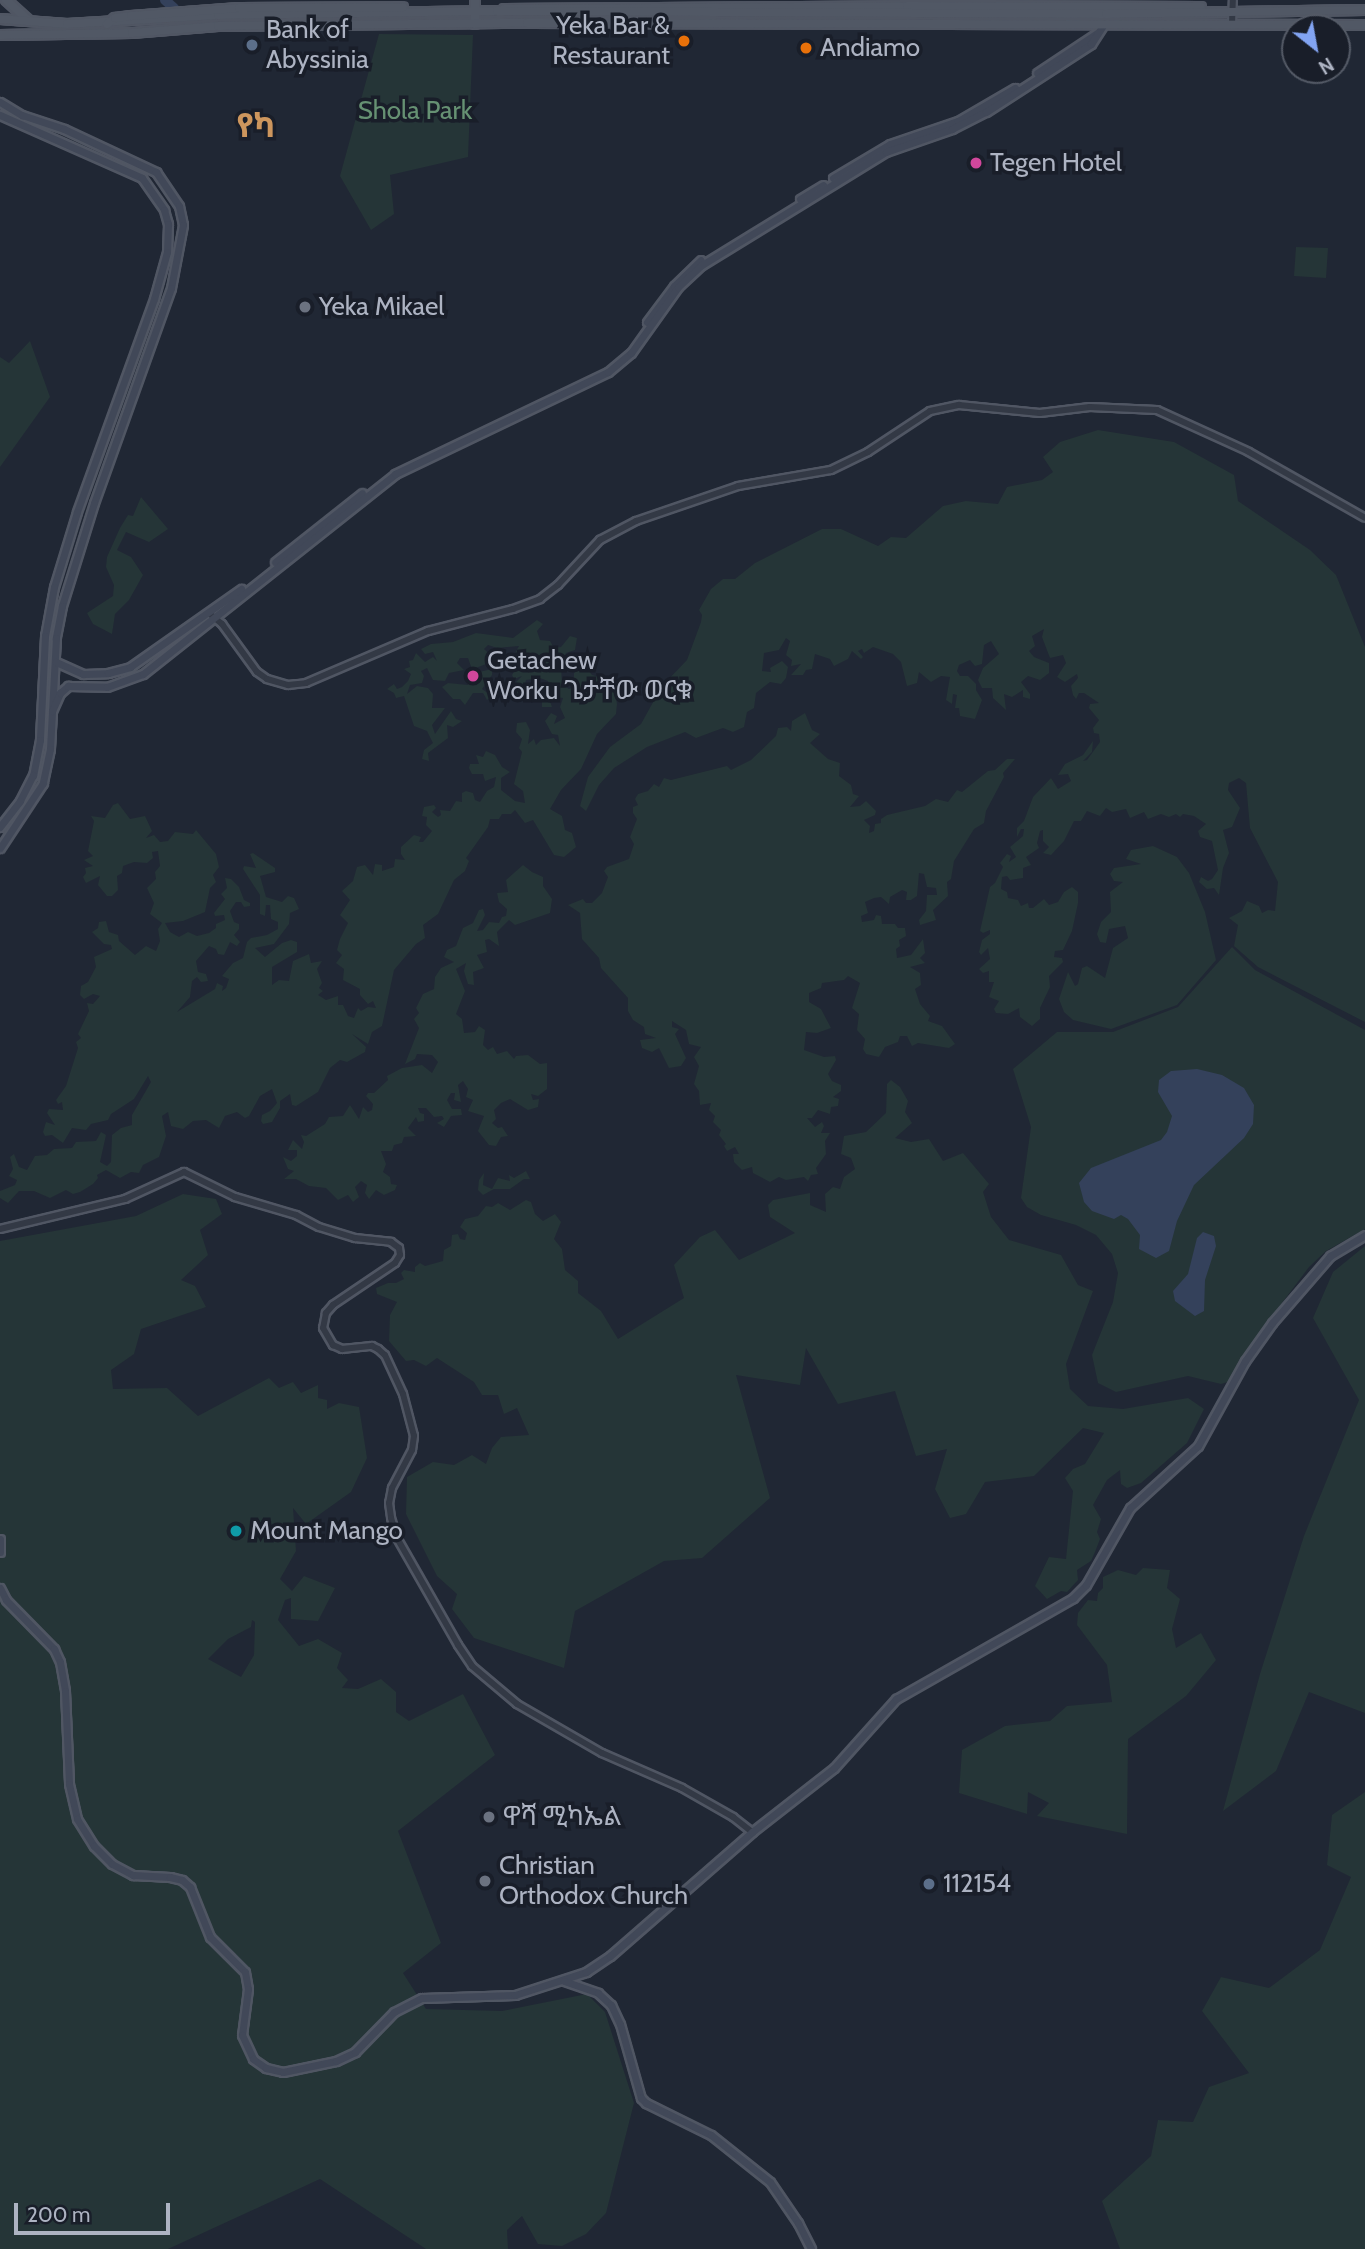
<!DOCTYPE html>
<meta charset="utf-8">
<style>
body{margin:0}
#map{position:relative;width:1365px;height:2249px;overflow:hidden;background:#202734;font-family:Cabin,"Noto Sans Ethiopic",sans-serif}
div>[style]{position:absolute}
.green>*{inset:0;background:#253537}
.water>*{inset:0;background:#34415b}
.river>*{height:10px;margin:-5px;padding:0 5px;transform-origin:5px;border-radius:5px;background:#34415b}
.roads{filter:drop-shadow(2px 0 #505663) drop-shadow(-2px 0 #505663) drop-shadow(0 2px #505663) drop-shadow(0 -2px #505663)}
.tertiary>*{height:6px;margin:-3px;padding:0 3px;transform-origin:3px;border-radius:3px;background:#333945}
.secondary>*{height:7px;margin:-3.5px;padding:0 3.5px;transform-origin:3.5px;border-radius:3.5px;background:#414858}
.primary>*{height:8px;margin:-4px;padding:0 4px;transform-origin:4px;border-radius:4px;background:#515865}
.dots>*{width:19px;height:19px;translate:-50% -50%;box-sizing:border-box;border:4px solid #191e29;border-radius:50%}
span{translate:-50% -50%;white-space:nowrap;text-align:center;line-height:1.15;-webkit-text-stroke:7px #191e29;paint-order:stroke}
.poi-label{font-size:26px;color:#adb3c2}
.right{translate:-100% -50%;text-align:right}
.left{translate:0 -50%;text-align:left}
.park-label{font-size:26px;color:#669173}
.district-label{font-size:33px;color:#cd965d;font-weight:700}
.north{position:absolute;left:1281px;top:14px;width:70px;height:70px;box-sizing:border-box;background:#191e29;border:2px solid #545a66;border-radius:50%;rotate:149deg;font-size:19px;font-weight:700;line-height:28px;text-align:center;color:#adb3c2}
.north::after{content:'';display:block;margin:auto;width:24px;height:32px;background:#82a4f2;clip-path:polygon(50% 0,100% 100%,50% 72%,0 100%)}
.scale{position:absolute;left:14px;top:2203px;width:156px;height:32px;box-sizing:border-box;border:4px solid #adb3c2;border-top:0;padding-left:9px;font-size:21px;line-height:24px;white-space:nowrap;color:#adb3c2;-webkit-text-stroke:5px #191e29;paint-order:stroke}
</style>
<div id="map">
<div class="green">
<i style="clip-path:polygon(379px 34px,473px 35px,468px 157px,390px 175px,394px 214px,371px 230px,340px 176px)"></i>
<i style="clip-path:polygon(1296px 247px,1328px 248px,1326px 278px,1294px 276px)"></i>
<i style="clip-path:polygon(30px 341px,50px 397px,0 467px,0 357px,9px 363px)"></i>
<i style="clip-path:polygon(1098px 430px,1174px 442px,1234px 475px,1238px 501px,1310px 550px,1336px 575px,1365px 647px,1365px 1022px,1258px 967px,1234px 946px,1238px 925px,1229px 918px,1242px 911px,1247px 901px,1259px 906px,1262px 913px,1268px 910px,1275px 911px,1278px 882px,1250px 828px,1246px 783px,1239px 778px,1229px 783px,1228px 790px,1240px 808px,1232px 827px,1223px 830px,1229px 853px,1223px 868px,1219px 895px,1214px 888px,1207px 889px,1199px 882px,1201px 877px,1208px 881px,1212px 879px,1218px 870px,1212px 841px,1200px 837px,1198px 831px,1206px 824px,1194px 816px,1183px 814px,1180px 817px,1176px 814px,1169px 817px,1161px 814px,1148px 819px,1144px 812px,1130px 818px,1126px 809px,1112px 812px,1106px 808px,1100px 816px,1087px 811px,1081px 821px,1074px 821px,1064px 841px,1051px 855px,1043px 853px,1049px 847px,1043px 841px,1043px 830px,1040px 831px,1037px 843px,1039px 848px,1026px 857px,1031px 865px,1023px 868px,1023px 878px,1010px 880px,1007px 876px,1002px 877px,1001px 889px,1007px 892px,1008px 898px,1018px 900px,1021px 906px,1028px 903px,1029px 908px,1033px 908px,1044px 899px,1049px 905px,1058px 902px,1064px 892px,1072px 887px,1078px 892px,1078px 903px,1072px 931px,1063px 950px,1055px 951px,1054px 957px,1062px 958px,1063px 962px,1049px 976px,1050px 987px,1040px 1008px,1040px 1019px,1032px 1026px,1020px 1017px,1019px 1008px,1008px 1014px,996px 1013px,994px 1009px,999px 1001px,989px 997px,994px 982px,989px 982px,989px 971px,983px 973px,979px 969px,990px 959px,988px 948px,981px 955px,979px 952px,982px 940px,990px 934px,990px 930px,983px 933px,980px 931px,990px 887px,995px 883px,1003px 867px,1000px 863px,1007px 854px,1011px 856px,1009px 862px,1016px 857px,1010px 847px,1023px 836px,1024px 829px,1021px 829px,1017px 837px,1017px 828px,1024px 821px,1033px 797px,1051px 778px,1058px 789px,1071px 781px,1068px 774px,1058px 775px,1065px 764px,1083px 755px,1093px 741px,1092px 752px,1083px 761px,1087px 760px,1100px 742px,1099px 734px,1094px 733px,1093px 728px,1099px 720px,1089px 708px,1090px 704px,1099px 703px,1084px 693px,1079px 693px,1076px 699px,1073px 695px,1071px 686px,1078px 678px,1077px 674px,1065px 682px,1057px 677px,1066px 663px,1063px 655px,1050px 658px,1042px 637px,1044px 629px,1032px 636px,1035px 646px,1029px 651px,1034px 657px,1049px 663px,1049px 673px,1040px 680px,1028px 676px,1021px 682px,1030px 694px,1030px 699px,1023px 697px,1023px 690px,1012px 697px,1004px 694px,1006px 710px,993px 698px,992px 688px,982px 688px,978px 680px,983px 668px,999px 654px,991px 641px,984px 645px,982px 664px,975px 666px,970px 660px,959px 665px,957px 671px,960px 676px,968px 676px,976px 684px,976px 690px,982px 700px,975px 719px,960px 716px,959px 708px,955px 708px,957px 695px,953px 694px,952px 704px,946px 700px,950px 677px,941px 676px,931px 682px,919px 672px,917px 683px,907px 686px,901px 662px,893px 654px,873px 647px,864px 653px,862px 649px,858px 651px,863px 657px,861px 659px,852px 651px,848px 659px,834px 666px,830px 659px,815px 654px,812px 669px,806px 670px,803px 675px,791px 675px,801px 664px,791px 666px,792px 660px,786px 655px,790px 641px,786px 638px,779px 650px,764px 653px,762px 671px,771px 672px,770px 668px,782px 661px,788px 667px,786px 678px,781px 684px,770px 682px,756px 693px,754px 708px,747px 712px,744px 727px,733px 732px,723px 728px,696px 738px,685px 732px,647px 747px,614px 768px,599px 785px,586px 811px,580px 806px,588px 777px,610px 747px,641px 724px,662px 686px,687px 660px,701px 622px,702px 615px,699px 610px,711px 589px,723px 579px,735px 579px,755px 563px,822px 529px,841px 529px,878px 546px,891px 537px,906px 538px,943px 506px,966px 501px,998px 504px,1007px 487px,1042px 480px,1053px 472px,1043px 457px,1060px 442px)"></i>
<i style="clip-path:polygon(141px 497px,168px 529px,149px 542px,126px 532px,117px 550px,131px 557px,143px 575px,129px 600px,115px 614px,112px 634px,93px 624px,87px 613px,113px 596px,114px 585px,106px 567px,107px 557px,120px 528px,128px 515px,133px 516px)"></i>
<i style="clip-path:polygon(537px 620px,543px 624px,537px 631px,540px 640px,550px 641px,554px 648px,561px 647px,570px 636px,577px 638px,575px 650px,566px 653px,561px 665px,562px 684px,569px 689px,574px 687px,574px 673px,578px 670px,589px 671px,592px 675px,603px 678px,607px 692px,615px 692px,617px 704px,616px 714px,597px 734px,581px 769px,561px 790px,550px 809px,562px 816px,565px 830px,572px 833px,576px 847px,564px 857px,554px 855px,533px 820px,525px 823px,515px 810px,511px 814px,502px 814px,499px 819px,490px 819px,488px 827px,466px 858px,469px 861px,465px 871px,454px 880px,438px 914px,423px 925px,425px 938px,416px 944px,394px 970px,382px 1026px,372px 1032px,368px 1044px,352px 1034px,366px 1047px,365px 1052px,347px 1062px,340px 1060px,330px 1068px,318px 1092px,296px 1106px,292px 1105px,290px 1094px,280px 1101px,280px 1108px,272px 1122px,263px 1124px,261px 1121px,262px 1115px,270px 1111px,277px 1103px,272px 1089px,260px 1096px,249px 1116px,245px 1118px,237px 1112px,225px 1116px,219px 1128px,206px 1120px,193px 1121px,183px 1129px,171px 1126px,168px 1112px,162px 1116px,166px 1136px,159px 1157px,143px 1165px,139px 1173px,131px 1172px,120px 1178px,106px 1170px,97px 1175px,98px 1178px,93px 1184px,80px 1192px,73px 1194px,66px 1190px,50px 1198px,34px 1191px,19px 1191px,8px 1203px,0 1198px,0 1191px,15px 1185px,17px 1180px,9px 1176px,13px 1169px,10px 1157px,14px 1154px,19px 1167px,27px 1170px,35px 1156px,47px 1155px,54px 1149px,72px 1148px,76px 1142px,96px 1141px,101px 1132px,106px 1135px,100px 1162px,107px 1166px,111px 1162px,112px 1135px,121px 1128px,132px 1125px,132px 1115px,151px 1082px,148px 1076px,134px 1099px,111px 1114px,108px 1120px,91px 1124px,86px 1130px,72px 1128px,63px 1143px,52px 1135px,45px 1136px,43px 1132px,46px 1122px,55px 1125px,47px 1113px,49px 1109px,63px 1110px,62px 1102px,58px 1104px,56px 1100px,66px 1086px,78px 1048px,76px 1042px,81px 1038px,78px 1034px,89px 1011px,87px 1003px,93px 1004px,100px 996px,93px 994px,84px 999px,80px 995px,81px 986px,88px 982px,96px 967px,94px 957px,112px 949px,111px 945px,104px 944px,92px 932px,98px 928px,99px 922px,106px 921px,109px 932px,118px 935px,119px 941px,135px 955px,146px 946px,156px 951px,160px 941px,158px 929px,162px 923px,150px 914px,154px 903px,147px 888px,156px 879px,155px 872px,160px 866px,158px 851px,152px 852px,153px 858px,147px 863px,134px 862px,123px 866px,122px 873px,117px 876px,118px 890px,112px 896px,107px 896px,98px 885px,100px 876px,86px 883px,83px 877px,86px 873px,85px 868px,93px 866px,84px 860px,93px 856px,88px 851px,94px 821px,91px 816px,105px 818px,113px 805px,118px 803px,130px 819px,145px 816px,152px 831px,146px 838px,154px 835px,160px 842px,168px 841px,175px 832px,193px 834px,196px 830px,216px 854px,219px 867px,213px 875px,216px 882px,210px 888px,205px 912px,183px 921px,165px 923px,170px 932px,179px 937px,188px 932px,197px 936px,209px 933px,216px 928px,216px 924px,225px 920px,224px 915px,215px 916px,214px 913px,225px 899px,221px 894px,227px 888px,225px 878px,231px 879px,239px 887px,244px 900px,250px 903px,250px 906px,244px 907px,241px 902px,236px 902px,230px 911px,234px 922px,239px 924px,239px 929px,234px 935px,240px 942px,237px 946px,230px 942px,224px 955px,218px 954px,216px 949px,209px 946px,196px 961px,198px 972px,206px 974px,208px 981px,201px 982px,197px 977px,192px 981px,190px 997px,177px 1012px,215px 989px,217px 983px,223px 986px,222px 991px,226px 988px,229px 979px,222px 976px,233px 963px,243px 958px,247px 942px,251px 938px,267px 935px,278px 929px,278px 922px,271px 919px,270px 905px,266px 905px,265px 916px,260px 914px,260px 895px,243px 869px,244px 866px,256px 868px,250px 854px,253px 853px,275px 868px,275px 872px,260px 876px,266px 897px,282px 902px,288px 896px,294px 898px,299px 909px,290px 913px,289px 924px,274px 944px,255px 948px,265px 957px,282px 943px,291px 940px,297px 942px,297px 952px,272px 967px,272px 985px,279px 980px,289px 981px,293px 961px,309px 954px,311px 963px,322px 961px,317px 969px,322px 983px,319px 988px,323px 991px,318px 995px,326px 1000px,338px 996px,338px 1005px,343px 1005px,348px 1016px,354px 1018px,358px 1008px,361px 1011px,368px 1007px,376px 1008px,373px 1001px,368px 1004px,360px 995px,360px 989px,343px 980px,344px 969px,336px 963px,342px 955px,337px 950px,340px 939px,348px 923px,340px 915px,350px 900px,342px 891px,353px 881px,357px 867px,365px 865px,373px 875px,375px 864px,382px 865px,382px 871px,394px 867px,395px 859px,405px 860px,401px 854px,401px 847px,414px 835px,421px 837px,419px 842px,423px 842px,432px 831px,426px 825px,427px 817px,422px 816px,424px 807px,434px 805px,436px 808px,432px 812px,438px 817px,441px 815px,440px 810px,450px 811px,456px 801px,462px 802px,462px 793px,466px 791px,473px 793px,475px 800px,480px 802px,487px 791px,494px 787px,496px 777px,485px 781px,483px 774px,472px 774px,469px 768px,470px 764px,479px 764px,476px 755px,483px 757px,486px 751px,495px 755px,502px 767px,510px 772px,501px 778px,501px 790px,515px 801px,525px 803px,523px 791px,514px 784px,522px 752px,519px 748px,522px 739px,516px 732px,517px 723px,526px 722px,530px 730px,528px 744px,534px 739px,536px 745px,541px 740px,554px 738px,560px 746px,558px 735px,552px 734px,545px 721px,551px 713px,557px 716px,554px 724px,565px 718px,560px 707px,563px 698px,554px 697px,550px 701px,552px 707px,542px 707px,542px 701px,538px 700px,541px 694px,548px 694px,551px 691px,548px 681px,540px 678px,526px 680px,523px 694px,516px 699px,515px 691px,521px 688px,516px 682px,522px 676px,514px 679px,512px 675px,515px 670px,510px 662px,519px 646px,497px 648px,488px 645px,484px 649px,496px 660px,476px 668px,479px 672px,492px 669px,492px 675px,482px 689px,492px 696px,487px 700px,483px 693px,473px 693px,465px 705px,460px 699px,453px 699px,442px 687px,448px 683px,468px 685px,474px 675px,468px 658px,460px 658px,457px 663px,464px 670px,449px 673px,445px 681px,433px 680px,427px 668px,421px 671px,424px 676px,422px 683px,410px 685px,407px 694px,417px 686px,428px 688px,433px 694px,432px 708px,445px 708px,432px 725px,435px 734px,451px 711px,456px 719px,462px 721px,453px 727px,447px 725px,448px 738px,428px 753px,429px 761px,422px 759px,424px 750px,433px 743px,427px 731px,414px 726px,404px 696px,396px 698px,394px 693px,387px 689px,394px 684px,397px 689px,402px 687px,408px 681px,411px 674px,404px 669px,410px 667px,409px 661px,413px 660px,416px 653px,425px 662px,433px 657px,437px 661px,433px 652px,425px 654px,421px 649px,431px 644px,453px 642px,476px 633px,513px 638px)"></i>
<i style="clip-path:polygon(805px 713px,812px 730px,820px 734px,810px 743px,828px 759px,840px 763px,839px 776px,851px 785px,853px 794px,859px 796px,850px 807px,860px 806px,866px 801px,876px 811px,875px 815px,864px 820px,870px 826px,869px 833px,874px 831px,875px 824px,881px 823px,881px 819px,887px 815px,925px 806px,936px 799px,948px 802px,957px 790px,962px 792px,988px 771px,995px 770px,1007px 759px,1015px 759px,1003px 773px,1004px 777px,986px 811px,984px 823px,974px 829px,954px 861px,951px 879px,947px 882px,948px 896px,933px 910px,936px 920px,920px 925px,919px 920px,926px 911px,927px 895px,937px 895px,936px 888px,927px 887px,924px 874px,919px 873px,917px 896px,911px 900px,906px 900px,907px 892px,902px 890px,890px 897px,889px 904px,881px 897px,874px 898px,865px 902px,868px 913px,861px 916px,862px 922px,874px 920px,876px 915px,881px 916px,882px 924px,895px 924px,898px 928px,905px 928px,906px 936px,899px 940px,900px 946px,896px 949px,897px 958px,911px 955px,923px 939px,925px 953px,920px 958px,925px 963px,910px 967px,920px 973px,921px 985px,915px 989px,920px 1004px,930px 1016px,928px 1021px,942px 1026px,955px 1044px,949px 1048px,918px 1043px,912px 1046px,907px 1036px,900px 1036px,898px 1042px,885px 1047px,879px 1057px,866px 1054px,863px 1049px,865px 1039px,857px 1030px,859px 1014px,852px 1008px,860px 983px,848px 976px,844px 980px,822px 983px,821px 988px,809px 993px,809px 1002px,821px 1009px,831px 1028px,817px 1033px,806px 1032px,804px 1050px,824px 1057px,835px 1056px,836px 1060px,828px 1074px,832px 1081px,841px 1085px,841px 1091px,833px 1097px,839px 1099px,838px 1106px,831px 1107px,830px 1114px,818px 1110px,812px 1118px,807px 1118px,815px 1127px,822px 1122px,824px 1126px,821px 1133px,830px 1133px,825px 1141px,826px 1154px,816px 1168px,818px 1174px,811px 1175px,808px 1181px,804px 1177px,786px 1180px,779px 1177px,770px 1182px,753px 1173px,752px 1167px,742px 1170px,734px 1162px,733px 1154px,739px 1154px,735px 1147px,727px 1151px,724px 1146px,726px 1144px,719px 1135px,721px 1130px,713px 1122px,715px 1116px,709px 1110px,711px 1103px,700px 1105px,699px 1091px,694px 1084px,699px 1066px,694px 1057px,701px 1047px,689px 1044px,686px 1030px,672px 1021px,672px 1027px,679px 1029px,675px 1034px,686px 1058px,681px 1066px,669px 1068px,659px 1048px,652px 1052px,642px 1048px,640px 1040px,656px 1038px,645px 1034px,644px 1027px,633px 1020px,628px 1011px,628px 998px,601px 968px,599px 958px,582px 939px,580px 913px,568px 905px,583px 899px,586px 903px,592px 903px,602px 893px,608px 877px,604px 871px,607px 867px,629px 859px,634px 844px,630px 837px,637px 819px,633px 813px,633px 807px,638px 805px,635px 799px,638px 794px,648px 791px,654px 784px,659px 787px,664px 778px,671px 780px,727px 766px,731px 770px,751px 760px,776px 736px,778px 728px,787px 727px,791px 731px,792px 721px)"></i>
<i style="clip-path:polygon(1153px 846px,1177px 857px,1189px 873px,1205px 912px,1216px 960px,1177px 1005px,1111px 1029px,1073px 1020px,1064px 1012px,1059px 999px,1068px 972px,1075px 986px,1078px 984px,1082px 968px,1087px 966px,1105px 978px,1113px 948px,1128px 938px,1125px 926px,1109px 929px,1106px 943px,1100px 942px,1097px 934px,1101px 922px,1111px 912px,1110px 892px,1123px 882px,1114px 881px,1110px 874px,1114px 868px,1141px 864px,1126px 859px,1131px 850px)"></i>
<i style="clip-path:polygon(523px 865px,532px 872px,543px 877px,543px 886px,552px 899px,550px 913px,515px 925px,509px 920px,497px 932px,499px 946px,489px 939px,485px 940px,487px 952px,477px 955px,484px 968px,473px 972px,474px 985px,468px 984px,464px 971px,466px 963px,456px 969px,465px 991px,456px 1014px,462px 1019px,464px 1033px,475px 1032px,479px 1026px,485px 1030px,483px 1045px,488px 1050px,493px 1047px,497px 1054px,507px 1051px,514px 1059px,516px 1056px,528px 1055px,540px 1064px,547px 1063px,547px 1089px,538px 1096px,531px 1094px,533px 1100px,539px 1099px,538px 1107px,528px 1110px,510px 1099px,501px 1103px,494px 1110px,496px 1119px,492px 1123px,498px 1128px,502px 1127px,508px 1136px,501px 1137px,496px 1146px,489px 1145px,478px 1131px,484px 1116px,468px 1111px,473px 1100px,466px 1097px,468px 1089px,463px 1081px,458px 1085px,461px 1102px,454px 1100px,455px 1093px,451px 1093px,447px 1100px,452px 1109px,461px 1109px,462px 1115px,451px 1116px,444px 1127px,437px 1123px,444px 1119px,442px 1116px,434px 1117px,426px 1108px,418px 1108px,420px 1113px,424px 1114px,424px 1121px,418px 1122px,416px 1117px,408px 1128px,416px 1136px,404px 1137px,402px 1143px,394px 1145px,392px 1151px,381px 1151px,386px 1164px,383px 1172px,390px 1177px,391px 1184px,397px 1185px,395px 1190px,384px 1195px,376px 1190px,369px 1199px,365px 1193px,367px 1185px,361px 1181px,355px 1187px,359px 1197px,353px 1202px,348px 1195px,338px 1200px,326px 1188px,309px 1186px,296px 1179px,284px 1179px,294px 1171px,288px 1169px,283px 1157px,291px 1161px,297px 1156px,297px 1150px,288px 1150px,293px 1140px,302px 1149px,304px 1142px,301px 1135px,306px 1136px,325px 1124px,329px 1117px,343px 1116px,350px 1105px,359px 1119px,363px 1107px,368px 1112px,372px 1110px,373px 1104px,366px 1096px,368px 1093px,374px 1093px,388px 1080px,387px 1076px,402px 1068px,422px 1065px,432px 1073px,438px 1062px,432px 1055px,417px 1054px,415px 1059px,405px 1064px,419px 1028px,414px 1019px,419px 1013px,416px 1008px,423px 994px,434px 989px,435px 977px,441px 968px,454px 962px,444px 957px,447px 950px,456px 946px,463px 928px,473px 923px,479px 910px,483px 909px,485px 915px,477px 931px,483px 930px,489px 922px,499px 923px,502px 917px,506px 916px,507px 909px,499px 902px,497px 893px,508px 892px,506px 880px)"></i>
<i style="clip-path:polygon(1232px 947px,1255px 970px,1365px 1030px,1365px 1229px,1326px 1251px,1309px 1267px,1252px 1343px,1231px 1381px,1221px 1384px,1188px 1376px,1116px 1392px,1098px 1383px,1092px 1355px,1113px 1302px,1118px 1273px,1112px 1254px,1096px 1235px,1076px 1225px,1041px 1215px,1027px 1207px,1021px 1198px,1031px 1127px,1013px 1069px,1057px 1032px,1113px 1032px,1178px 1007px)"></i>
<i style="clip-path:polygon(891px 1080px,900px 1087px,908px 1101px,905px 1112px,912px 1123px,895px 1138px,911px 1142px,929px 1139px,943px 1161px,963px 1153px,989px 1184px,983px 1192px,991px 1217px,1009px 1240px,1061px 1255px,1078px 1285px,1093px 1291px,1066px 1364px,1070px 1389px,1088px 1406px,1123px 1409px,1188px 1398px,1204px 1409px,1187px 1443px,1141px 1483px,1127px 1488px,1121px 1484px,1120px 1470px,1107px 1480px,1093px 1505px,1101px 1519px,1097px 1532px,1100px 1539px,1095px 1552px,1091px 1561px,1077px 1570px,1078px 1580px,1067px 1592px,1061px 1591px,1047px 1599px,1035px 1586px,1049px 1557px,1066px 1559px,1073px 1491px,1065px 1478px,1073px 1469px,1085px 1464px,1104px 1433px,1083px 1428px,1034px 1476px,985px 1482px,966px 1514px,950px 1518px,935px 1489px,947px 1449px,916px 1456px,895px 1391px,838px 1404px,806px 1348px,800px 1385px,736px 1375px,770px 1498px,702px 1558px,664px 1561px,575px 1611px,564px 1668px,474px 1638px,452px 1609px,457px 1594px,437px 1576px,406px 1514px,407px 1477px,433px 1462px,454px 1465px,472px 1455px,486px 1464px,492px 1448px,501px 1437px,529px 1435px,517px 1408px,504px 1414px,498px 1395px,482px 1395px,474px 1382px,437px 1358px,426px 1366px,414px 1360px,406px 1361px,389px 1341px,390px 1315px,397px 1302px,377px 1294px,376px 1288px,388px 1283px,396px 1283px,404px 1279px,401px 1273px,404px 1270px,415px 1272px,415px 1267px,420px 1263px,425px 1266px,443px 1261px,444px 1250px,451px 1246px,452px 1235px,458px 1234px,460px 1239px,465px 1240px,467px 1233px,460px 1227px,465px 1219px,478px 1216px,486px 1206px,492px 1207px,498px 1203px,510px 1210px,526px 1200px,531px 1202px,535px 1214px,543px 1221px,555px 1214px,561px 1222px,554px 1239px,562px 1249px,565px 1270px,578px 1281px,578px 1293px,601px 1311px,618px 1339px,684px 1298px,674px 1265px,700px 1237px,715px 1230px,739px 1260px,795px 1233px,770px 1217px,768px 1205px,773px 1200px,810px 1193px,810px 1205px,826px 1212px,825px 1194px,833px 1187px,840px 1189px,844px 1177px,855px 1169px,851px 1158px,841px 1154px,844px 1136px,866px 1132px,886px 1113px,887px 1084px)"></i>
<i style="clip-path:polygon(526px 1171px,530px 1179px,524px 1179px,510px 1189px,494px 1189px,483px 1195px,478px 1190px,479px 1180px,484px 1173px,483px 1185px,492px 1189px,498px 1178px,510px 1181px,509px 1175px,514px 1178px)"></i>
<i style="clip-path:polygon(evenodd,183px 1194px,216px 1199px,222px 1214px,200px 1230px,208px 1255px,181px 1280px,195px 1286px,206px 1307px,141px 1329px,134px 1354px,111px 1370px,113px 1389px,167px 1388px,198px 1416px,269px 1378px,279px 1388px,293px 1382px,301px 1393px,318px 1385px,318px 1398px,327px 1400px,327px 1409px,339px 1403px,359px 1407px,367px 1458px,351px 1492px,306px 1524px,293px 1508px,296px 1551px,280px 1579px,292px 1591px,304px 1576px,335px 1588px,318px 1621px,291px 1619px,291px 1598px,285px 1600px,278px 1620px,299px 1646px,318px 1639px,342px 1653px,337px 1668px,348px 1680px,342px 1688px,358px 1689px,381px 1679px,396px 1692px,396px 1712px,409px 1721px,463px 1694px,495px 1755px,398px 1831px,441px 1943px,403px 1973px,426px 2009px,502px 2011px,587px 1994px,605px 2012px,634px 2103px,606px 2213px,586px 2234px,562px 2246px,538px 2244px,522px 2216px,507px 2230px,508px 2249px,426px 2249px,320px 2179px,168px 2249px,0 2249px,0 1241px,136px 1216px,183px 1194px,252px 1620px,255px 1622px,254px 1655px,241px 1677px,208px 1659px,228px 1639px,251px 1627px,252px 1620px)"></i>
<i style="clip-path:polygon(1365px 1246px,1365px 1713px,1309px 1692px,1276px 1771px,1223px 1811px,1260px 1674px,1304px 1536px,1359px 1400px,1313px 1318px,1333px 1272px)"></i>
<i style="clip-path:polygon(1143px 1568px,1170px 1570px,1167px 1588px,1180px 1599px,1172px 1629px,1176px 1648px,1201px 1633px,1216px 1660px,1186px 1696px,1128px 1739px,1127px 1834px,1037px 1816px,1049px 1803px,1028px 1792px,1027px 1814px,959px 1793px,962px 1750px,1005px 1726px,1050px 1721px,1067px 1706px,1112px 1702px,1107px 1665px,1077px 1625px,1078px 1613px,1088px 1600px,1097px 1601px,1098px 1593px,1103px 1588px,1103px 1577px,1118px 1570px,1136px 1575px)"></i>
<i style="clip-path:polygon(1365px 1792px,1365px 2249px,1120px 2249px,1102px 2201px,1151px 2156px,1158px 2120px,1193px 2122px,1209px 2087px,1249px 2073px,1202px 2011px,1221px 1977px,1269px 1988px,1320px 1950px,1351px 1877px,1327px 1865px,1332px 1815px)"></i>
</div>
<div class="water">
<i style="clip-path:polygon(1197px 1069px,1222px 1075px,1244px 1088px,1254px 1105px,1253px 1124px,1244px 1138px,1194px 1185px,1177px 1221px,1169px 1251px,1156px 1258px,1139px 1249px,1140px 1235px,1128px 1219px,1121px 1215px,1114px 1219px,1092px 1211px,1084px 1202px,1079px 1183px,1091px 1168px,1161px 1140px,1167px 1132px,1172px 1116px,1158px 1092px,1159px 1080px,1171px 1071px)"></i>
<i style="clip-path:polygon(1203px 1232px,1214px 1236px,1216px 1246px,1205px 1280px,1204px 1311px,1195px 1316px,1175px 1301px,1173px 1291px,1188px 1274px,1197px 1238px)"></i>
</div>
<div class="river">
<i style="left:165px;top:0;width:12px;rotate:42deg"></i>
</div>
<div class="roads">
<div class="tertiary">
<i style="left:1232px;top:24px;width:24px;rotate:-88deg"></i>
<i style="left:210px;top:614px;width:16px;rotate:40deg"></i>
<i style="left:222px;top:624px;width:59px;rotate:53.9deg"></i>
<i style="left:257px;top:672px;width:12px;rotate:35deg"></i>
<i style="left:267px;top:679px;width:22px;rotate:16deg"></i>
<i style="left:288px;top:685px;width:18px;rotate:-6deg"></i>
<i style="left:306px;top:683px;width:133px;rotate:-23.1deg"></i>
<i style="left:428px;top:631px;width:88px;rotate:-14.5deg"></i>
<i style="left:513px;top:609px;width:29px;rotate:-20deg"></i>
<i style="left:540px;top:599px;width:23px;rotate:-38deg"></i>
<i style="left:558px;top:585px;width:62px;rotate:-47deg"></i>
<i style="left:600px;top:540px;width:41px;rotate:-27.8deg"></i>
<i style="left:636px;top:521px;width:108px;rotate:-18.9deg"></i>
<i style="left:738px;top:486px;width:94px;rotate:-9.8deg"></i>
<i style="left:831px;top:470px;width:41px;rotate:-25.9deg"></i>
<i style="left:868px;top:452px;width:74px;rotate:-33.5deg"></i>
<i style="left:930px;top:411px;width:30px;rotate:-12deg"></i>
<i style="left:959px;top:405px;width:81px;rotate:5.6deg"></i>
<i style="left:1040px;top:413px;width:50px;rotate:-6.8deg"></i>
<i style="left:1090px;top:407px;width:67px;rotate:2.6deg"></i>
<i style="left:1157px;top:410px;width:101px;rotate:24.5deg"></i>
<i style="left:1249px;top:452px;width:133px;rotate:29.6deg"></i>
<i style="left:0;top:1229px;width:129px;rotate:-13.5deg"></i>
<i style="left:125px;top:1199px;width:65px;rotate:-24.6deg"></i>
<i style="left:184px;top:1172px;width:57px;rotate:26.1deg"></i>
<i style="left:235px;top:1197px;width:64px;rotate:16.4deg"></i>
<i style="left:296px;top:1215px;width:26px;rotate:28deg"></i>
<i style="left:319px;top:1227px;width:38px;rotate:17deg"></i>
<i style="left:355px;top:1238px;width:36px;rotate:6deg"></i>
<i style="left:391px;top:1242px;width:10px;rotate:37deg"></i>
<i style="left:399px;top:1248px;width:7px;rotate:82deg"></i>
<i style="left:400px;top:1255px;width:9px;rotate:122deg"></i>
<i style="left:395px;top:1263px;width:75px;rotate:145.9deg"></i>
<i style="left:333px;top:1305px;width:11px;rotate:131deg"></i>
<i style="left:326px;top:1313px;width:15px;rotate:101deg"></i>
<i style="left:323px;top:1328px;width:20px;rotate:60deg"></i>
<i style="left:333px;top:1345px;width:10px;rotate:24deg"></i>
<i style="left:342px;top:1349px;width:30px;rotate:-6deg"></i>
<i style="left:372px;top:1346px;width:7px;rotate:27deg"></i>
<i style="left:378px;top:1349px;width:9px;rotate:41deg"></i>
<i style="left:385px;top:1355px;width:43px;rotate:65.2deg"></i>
<i style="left:403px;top:1394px;width:43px;rotate:75.3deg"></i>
<i style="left:414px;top:1436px;width:14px;rotate:98deg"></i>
<i style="left:412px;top:1450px;width:43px;rotate:117.8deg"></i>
<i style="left:392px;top:1488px;width:15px;rotate:101deg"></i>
<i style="left:389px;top:1503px;width:15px;rotate:82deg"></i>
<i style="left:391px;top:1518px;width:21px;rotate:73deg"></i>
<i style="left:397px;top:1538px;width:123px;rotate:60.3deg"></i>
<i style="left:458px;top:1645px;width:25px;rotate:56deg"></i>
<i style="left:472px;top:1666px;width:59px;rotate:40.2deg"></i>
<i style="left:517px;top:1704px;width:98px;rotate:30deg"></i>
<i style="left:602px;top:1753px;width:87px;rotate:23.6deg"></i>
<i style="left:682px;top:1788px;width:59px;rotate:29.6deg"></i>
<i style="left:733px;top:1817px;width:24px;rotate:38deg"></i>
</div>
<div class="secondary">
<i style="left:1037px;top:73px;width:72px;rotate:-33.7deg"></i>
<i style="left:0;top:102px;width:26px;rotate:31deg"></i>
<i style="left:22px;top:115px;width:44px;rotate:18.4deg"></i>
<i style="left:64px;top:129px;width:102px;rotate:25.1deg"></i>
<i style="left:156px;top:172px;width:41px;rotate:55.9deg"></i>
<i style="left:179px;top:206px;width:19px;rotate:78deg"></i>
<i style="left:183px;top:225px;width:64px;rotate:100.8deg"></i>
<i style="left:171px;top:288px;width:228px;rotate:109.7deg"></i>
<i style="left:94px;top:503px;width:108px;rotate:107.3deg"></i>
<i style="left:62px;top:606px;width:33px;rotate:101deg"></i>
<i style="left:56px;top:638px;width:111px;rotate:93.1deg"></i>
<i style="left:50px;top:749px;width:35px;rotate:102deg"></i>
<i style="left:43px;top:783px;width:78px;rotate:123.5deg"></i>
<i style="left:0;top:115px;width:155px;rotate:23.9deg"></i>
<i style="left:142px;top:178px;width:39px;rotate:55deg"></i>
<i style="left:164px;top:210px;width:15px;rotate:74deg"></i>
<i style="left:168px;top:224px;width:28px;rotate:92deg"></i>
<i style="left:167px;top:252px;width:49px;rotate:105.5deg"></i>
<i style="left:154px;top:299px;width:226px;rotate:109.9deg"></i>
<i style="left:77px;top:512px;width:78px;rotate:107deg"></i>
<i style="left:54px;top:587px;width:50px;rotate:100.4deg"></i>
<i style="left:45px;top:636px;width:104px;rotate:92.8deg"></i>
<i style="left:40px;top:740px;width:36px;rotate:101deg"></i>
<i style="left:33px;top:775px;width:29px;rotate:117deg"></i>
<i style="left:20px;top:801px;width:33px;rotate:128deg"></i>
<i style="left:833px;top:178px;width:66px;rotate:-30.8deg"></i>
<i style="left:890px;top:144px;width:72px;rotate:-18.7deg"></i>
<i style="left:958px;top:121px;width:66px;rotate:-30.1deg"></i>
<i style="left:800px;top:199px;width:27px;rotate:-31deg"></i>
<i style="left:647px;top:322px;width:45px;rotate:-53.1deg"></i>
<i style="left:674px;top:286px;width:37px;rotate:-44deg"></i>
<i style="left:275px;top:562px;width:111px;rotate:-38.4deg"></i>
<i style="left:56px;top:662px;width:30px;rotate:24deg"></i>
<i style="left:83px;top:674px;width:25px;rotate:-2deg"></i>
<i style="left:108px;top:673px;width:23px;rotate:-15deg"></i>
<i style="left:130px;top:667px;width:136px;rotate:-35.1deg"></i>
<i style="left:52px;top:711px;width:20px;rotate:-66deg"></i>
<i style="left:60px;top:693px;width:11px;rotate:-41deg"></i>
<i style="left:68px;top:686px;width:39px;rotate:1deg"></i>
<i style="left:107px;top:687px;width:38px;rotate:-20deg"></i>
<i style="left:143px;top:674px;width:322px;rotate:-38.4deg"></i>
<i style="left:395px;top:474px;width:236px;rotate:-25.6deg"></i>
<i style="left:608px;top:372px;width:30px;rotate:-40deg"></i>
<i style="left:631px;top:353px;width:81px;rotate:-54.5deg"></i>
<i style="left:678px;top:287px;width:33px;rotate:-43deg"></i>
<i style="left:702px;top:265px;width:216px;rotate:-31.6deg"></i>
<i style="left:886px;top:152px;width:70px;rotate:-19.2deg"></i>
<i style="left:952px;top:129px;width:38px;rotate:-27deg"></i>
<i style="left:986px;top:112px;width:125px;rotate:-32.9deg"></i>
<i style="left:1091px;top:44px;width:24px;rotate:-57deg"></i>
<i style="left:0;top:1539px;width:13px;rotate:90deg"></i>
<i style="left:0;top:1588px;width:13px;rotate:63deg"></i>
<i style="left:6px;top:1600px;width:69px;rotate:45.6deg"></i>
<i style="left:54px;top:1649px;width:14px;rotate:65deg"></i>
<i style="left:60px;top:1662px;width:29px;rotate:80deg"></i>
<i style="left:65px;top:1691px;width:93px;rotate:87.5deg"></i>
<i style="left:69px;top:1784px;width:36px;rotate:77deg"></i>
<i style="left:77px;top:1819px;width:32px;rotate:58deg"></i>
<i style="left:94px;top:1846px;width:25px;rotate:45deg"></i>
<i style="left:112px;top:1864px;width:24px;rotate:28deg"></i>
<i style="left:133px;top:1875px;width:37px;rotate:3deg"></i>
<i style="left:170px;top:1877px;width:12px;rotate:14deg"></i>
<i style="left:182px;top:1880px;width:11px;rotate:41deg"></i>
<i style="left:190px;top:1887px;width:54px;rotate:68.2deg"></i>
<i style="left:210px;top:1937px;width:49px;rotate:45deg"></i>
<i style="left:245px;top:1972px;width:17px;rotate:80deg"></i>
<i style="left:248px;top:1989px;width:46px;rotate:97.4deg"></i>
<i style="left:242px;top:2035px;width:26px;rotate:65deg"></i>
<i style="left:253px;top:2059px;width:16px;rotate:35deg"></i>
<i style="left:266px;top:2068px;width:17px;rotate:13deg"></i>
<i style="left:283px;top:2072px;width:54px;rotate:-11.7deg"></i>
<i style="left:336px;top:2061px;width:21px;rotate:-25deg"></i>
<i style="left:355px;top:2052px;width:56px;rotate:-45.7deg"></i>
<i style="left:394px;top:2012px;width:31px;rotate:-27deg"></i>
<i style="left:422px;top:1998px;width:93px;rotate:-1.8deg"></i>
<i style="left:515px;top:1995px;width:75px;rotate:-17.9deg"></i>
<i style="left:586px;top:1972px;width:29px;rotate:-34deg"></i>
<i style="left:610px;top:1956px;width:189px;rotate:-41.1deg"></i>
<i style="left:752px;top:1832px;width:104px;rotate:-38deg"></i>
<i style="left:834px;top:1768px;width:93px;rotate:-48.1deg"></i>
<i style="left:896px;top:1699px;width:204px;rotate:-29.7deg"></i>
<i style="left:1073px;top:1598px;width:18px;rotate:-45deg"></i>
<i style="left:1086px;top:1585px;width:89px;rotate:-60.3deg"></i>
<i style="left:1130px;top:1508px;width:92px;rotate:-42.4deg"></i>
<i style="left:1198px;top:1446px;width:97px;rotate:-61.1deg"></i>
<i style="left:1245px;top:1361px;width:47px;rotate:-54.6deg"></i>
<i style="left:1272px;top:1323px;width:89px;rotate:-49.1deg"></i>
<i style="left:1330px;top:1256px;width:41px;rotate:-31deg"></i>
<i style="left:564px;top:1981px;width:36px;rotate:19deg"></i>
<i style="left:598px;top:1993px;width:18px;rotate:43deg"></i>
<i style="left:611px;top:2005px;width:21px;rotate:65deg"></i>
<i style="left:620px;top:2024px;width:77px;rotate:74.2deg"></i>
<i style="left:641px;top:2098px;width:7px;rotate:45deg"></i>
<i style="left:646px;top:2103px;width:72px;rotate:26.2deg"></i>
<i style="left:711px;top:2135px;width:75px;rotate:38.5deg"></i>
<i style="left:770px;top:2182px;width:50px;rotate:55.7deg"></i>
<i style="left:798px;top:2223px;width:29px;rotate:63deg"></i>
</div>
<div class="primary">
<i style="left:6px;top:0;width:31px;rotate:42deg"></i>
<i style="left:504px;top:9px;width:403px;rotate:-0.4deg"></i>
<i style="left:907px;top:6px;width:294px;rotate:0.2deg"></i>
<i style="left:0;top:19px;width:67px;rotate:4.3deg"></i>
<i style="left:67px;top:24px;width:151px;rotate:-3.4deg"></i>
<i style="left:218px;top:15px;width:279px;rotate:-0.8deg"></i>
<i style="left:497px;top:11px;width:609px;rotate:0.28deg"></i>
<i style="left:1106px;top:14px;width:259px;rotate:-0.9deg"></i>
<i style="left:107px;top:24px;width:10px;rotate:-37deg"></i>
<i style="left:115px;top:18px;width:16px;rotate:-7deg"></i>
<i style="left:131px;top:16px;width:108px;rotate:-4.2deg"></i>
<i style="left:239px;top:8px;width:164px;rotate:-0.3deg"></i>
<i style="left:475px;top:24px;width:24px;rotate:-90deg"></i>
<i style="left:0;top:35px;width:132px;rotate:-0.9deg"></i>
<i style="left:132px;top:33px;width:86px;rotate:-4.7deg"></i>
<i style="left:218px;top:26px;width:309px;rotate:-0.6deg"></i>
<i style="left:527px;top:23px;width:838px;rotate:0.14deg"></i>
</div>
</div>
<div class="dots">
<i style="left:684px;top:41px;background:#e8710a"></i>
<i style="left:252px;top:45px;background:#5c6f8a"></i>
<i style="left:806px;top:48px;background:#e8710a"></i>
<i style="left:976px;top:163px;background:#d1479c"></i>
<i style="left:305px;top:307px;background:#6b7280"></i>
<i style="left:473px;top:676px;background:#d1479c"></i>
<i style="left:236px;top:1531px;background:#0f9aa8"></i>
<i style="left:489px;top:1817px;background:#6b7280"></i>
<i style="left:485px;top:1881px;background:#6b7280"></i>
<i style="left:929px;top:1884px;background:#5c6f8a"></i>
</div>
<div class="poi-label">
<span class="right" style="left:670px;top:41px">Yeka Bar &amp;<br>Restaurant</span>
<span class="left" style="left:266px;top:45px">Bank of<br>Abyssinia</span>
<span class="left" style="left:820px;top:48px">Andiamo</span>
<span class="left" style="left:990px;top:163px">Tegen Hotel</span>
<span class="left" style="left:319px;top:307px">Yeka Mikael</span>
<span class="left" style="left:487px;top:676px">Getachew<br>Worku ጌታቸው ወርቁ</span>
<span class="left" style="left:250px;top:1531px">Mount Mango</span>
<span class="left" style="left:503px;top:1817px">ዋሻ ሚካኤል</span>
<span class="left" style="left:499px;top:1881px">Christian<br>Orthodox Church</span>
<span class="left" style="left:943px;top:1884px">112154</span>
</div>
<div class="park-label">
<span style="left:415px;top:111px">Shola Park</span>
</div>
<div class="district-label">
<span style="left:256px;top:126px">የካ</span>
</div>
<div class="north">N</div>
<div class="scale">200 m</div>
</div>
